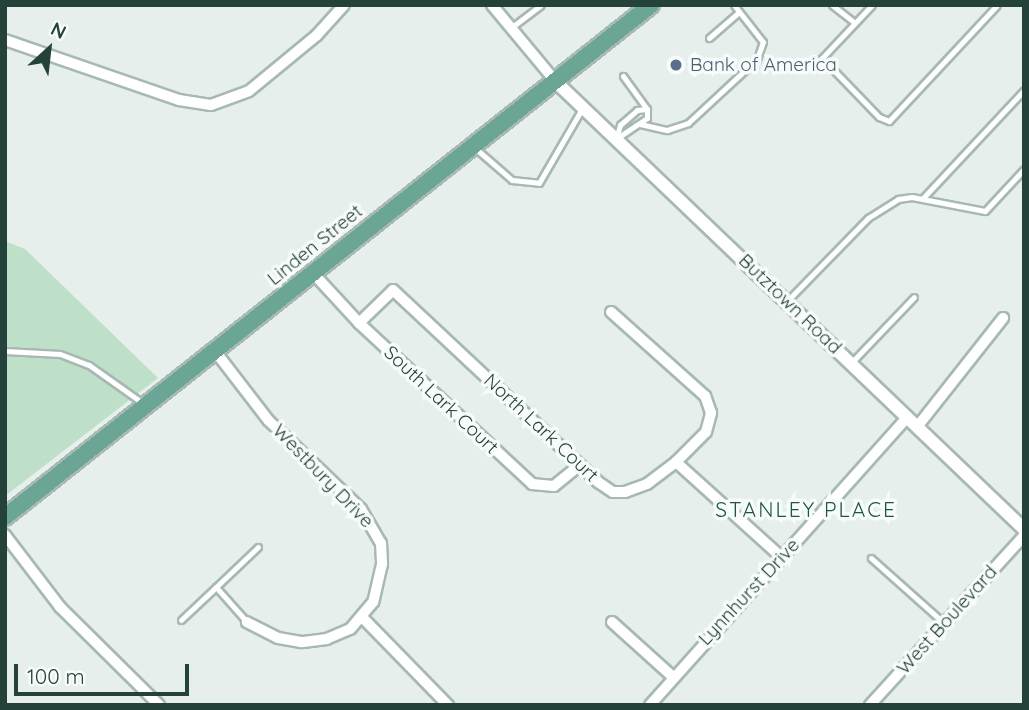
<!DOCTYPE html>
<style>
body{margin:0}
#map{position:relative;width:1029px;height:710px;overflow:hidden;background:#e6efeb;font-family:Quicksand,sans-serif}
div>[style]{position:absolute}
.green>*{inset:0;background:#bfe0c8}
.roads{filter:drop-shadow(2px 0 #a8b8b2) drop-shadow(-2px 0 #a8b8b2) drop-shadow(0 2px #a8b8b2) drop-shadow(0 -2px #a8b8b2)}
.service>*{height:5px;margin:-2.5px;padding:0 2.5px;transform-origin:2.5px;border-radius:2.5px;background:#fff}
.minor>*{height:10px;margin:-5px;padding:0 5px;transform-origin:5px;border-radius:5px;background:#fff}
.tertiary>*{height:12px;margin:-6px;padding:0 6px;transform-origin:6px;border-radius:6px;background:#fff}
.primary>*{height:16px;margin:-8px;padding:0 8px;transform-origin:8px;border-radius:8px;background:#6aa596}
.dots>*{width:19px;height:19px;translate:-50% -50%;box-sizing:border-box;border:4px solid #f7fbf9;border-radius:50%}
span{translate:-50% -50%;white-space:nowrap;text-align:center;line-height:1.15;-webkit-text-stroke:7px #f7fbf9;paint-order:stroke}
.service-label{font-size:19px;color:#4e5e75}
.left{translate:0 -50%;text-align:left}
.street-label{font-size:19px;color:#24423a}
.neighbourhood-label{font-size:21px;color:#1f5548;letter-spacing:2px}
.frame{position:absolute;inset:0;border:7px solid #24423a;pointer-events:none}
.north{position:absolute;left:14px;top:14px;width:70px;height:70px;-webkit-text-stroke:5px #f7fbf9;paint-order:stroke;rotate:27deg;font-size:19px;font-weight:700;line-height:28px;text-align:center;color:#24423a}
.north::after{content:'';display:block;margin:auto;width:24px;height:32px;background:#24423a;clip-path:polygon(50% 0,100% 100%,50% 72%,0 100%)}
.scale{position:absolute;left:14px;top:664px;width:175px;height:32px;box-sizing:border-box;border:4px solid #24423a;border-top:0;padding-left:9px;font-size:21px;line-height:24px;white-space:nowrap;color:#24423a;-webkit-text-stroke:5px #f7fbf9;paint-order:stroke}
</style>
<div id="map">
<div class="green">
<i style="clip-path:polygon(5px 241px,25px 249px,158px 378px,5px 496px)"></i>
</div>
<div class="roads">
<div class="service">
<i style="left:832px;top:5px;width:29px;rotate:38deg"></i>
<i style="left:872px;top:5px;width:73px;rotate:133.3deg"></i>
<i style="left:822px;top:58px;width:82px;rotate:46deg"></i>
<i style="left:879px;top:117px;width:11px;rotate:22deg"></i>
<i style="left:889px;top:121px;width:158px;rotate:-47deg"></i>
<i style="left:512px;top:27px;width:36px;rotate:-37deg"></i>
<i style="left:709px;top:38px;width:38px;rotate:-41deg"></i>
<i style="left:623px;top:76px;width:41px;rotate:54deg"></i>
<i style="left:647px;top:109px;width:9px;rotate:90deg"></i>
<i style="left:647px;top:118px;width:37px;rotate:146deg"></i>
<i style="left:616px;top:139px;width:15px;rotate:-74deg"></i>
<i style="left:620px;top:125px;width:23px;rotate:-41deg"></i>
<i style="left:637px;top:110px;width:10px;rotate:-6deg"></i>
<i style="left:640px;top:124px;width:28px;rotate:13deg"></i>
<i style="left:667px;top:130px;width:22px;rotate:-18deg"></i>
<i style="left:688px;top:123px;width:94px;rotate:-42.8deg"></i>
<i style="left:757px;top:59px;width:18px;rotate:-71deg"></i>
<i style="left:763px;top:42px;width:47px;rotate:-128.1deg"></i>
<i style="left:475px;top:148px;width:49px;rotate:40.9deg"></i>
<i style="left:512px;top:180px;width:27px;rotate:6deg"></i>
<i style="left:539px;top:183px;width:88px;rotate:-59.9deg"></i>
<i style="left:923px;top:198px;width:148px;rotate:-46.9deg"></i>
<i style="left:787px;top:301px;width:116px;rotate:-45.7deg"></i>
<i style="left:868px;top:218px;width:36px;rotate:-32deg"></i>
<i style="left:898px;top:199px;width:14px;rotate:-8deg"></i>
<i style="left:912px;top:197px;width:74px;rotate:10.9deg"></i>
<i style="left:985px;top:211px;width:57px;rotate:-47.1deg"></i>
<i style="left:5px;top:351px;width:55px;rotate:3.1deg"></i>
<i style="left:60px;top:354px;width:31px;rotate:21deg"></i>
<i style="left:89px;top:365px;width:67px;rotate:35.3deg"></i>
<i style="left:851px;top:363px;width:91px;rotate:-46.3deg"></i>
<i style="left:871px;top:558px;width:98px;rotate:41.7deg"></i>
<i style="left:181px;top:620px;width:48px;rotate:-43.3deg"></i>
<i style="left:247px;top:622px;width:47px;rotate:-131.5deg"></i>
<i style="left:216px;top:587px;width:58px;rotate:-43.6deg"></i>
</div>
<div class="minor">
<i style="left:492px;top:5px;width:99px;rotate:50.3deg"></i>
<i style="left:5px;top:40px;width:184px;rotate:19deg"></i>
<i style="left:179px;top:100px;width:32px;rotate:9deg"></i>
<i style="left:211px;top:105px;width:40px;rotate:-20.2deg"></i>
<i style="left:249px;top:91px;width:88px;rotate:-39.5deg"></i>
<i style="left:317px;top:35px;width:40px;rotate:-48deg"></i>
<i style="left:313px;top:273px;width:68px;rotate:47.4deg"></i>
<i style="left:359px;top:323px;width:236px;rotate:42.9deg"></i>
<i style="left:532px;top:484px;width:22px;rotate:5deg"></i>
<i style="left:554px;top:486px;width:33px;rotate:-39deg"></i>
<i style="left:359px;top:323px;width:47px;rotate:-44.1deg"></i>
<i style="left:393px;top:290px;width:281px;rotate:43.1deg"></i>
<i style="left:598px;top:482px;width:18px;rotate:34deg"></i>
<i style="left:613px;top:492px;width:12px"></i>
<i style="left:625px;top:492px;width:23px;rotate:-20deg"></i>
<i style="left:647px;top:484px;width:36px;rotate:-37deg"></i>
<i style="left:676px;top:462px;width:42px;rotate:-45deg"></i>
<i style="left:706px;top:432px;width:20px;rotate:-75deg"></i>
<i style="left:711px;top:413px;width:18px;rotate:-109deg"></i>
<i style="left:705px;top:396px;width:126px;rotate:-138.2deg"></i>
<i style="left:215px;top:351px;width:88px;rotate:52.4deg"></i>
<i style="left:269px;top:421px;width:127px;rotate:43.7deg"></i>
<i style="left:361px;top:509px;width:39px;rotate:60deg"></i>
<i style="left:381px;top:543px;width:21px;rotate:87deg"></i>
<i style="left:382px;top:564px;width:39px;rotate:103deg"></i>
<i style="left:373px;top:602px;width:35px;rotate:130deg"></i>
<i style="left:350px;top:629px;width:25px;rotate:157deg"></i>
<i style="left:327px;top:639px;width:26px;rotate:173deg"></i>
<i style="left:301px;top:642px;width:23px;rotate:-170deg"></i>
<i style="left:278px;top:638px;width:35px;rotate:-153deg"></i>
<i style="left:917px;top:427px;width:139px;rotate:-51.7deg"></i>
<i style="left:676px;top:462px;width:142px;rotate:42.1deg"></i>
<i style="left:5px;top:535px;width:91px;rotate:52.6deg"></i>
<i style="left:60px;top:607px;width:139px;rotate:44.7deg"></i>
<i style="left:363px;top:618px;width:122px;rotate:45.7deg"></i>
<i style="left:612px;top:622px;width:81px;rotate:42deg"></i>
<i style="left:650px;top:705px;width:385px;rotate:-48.2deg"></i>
<i style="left:870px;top:705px;width:229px;rotate:-47.7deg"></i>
</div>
<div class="tertiary">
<i style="left:555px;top:81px;width:649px;rotate:43.69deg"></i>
</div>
<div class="primary">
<i style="left:5px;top:517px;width:824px;rotate:-38.4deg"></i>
</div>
</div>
<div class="dots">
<i style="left:676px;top:65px;background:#5c6f8a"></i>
</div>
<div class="service-label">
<span class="left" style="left:690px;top:65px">Bank of America</span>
</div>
<div class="street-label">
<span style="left:315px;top:245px;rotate:-39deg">Linden Street</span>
<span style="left:790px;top:304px;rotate:44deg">Butztown Road</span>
<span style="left:441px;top:400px;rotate:43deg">South Lark Court</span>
<span style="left:541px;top:428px;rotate:43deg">North Lark Court</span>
<span style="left:323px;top:476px;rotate:46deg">Westbury Drive</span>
<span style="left:749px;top:592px;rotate:-47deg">Lynnhurst Drive</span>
<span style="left:947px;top:620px;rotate:-48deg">West Boulevard</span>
</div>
<div class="neighbourhood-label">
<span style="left:806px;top:509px">STANLEY PLACE</span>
</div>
<div class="frame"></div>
<div class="north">N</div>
<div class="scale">100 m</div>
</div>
